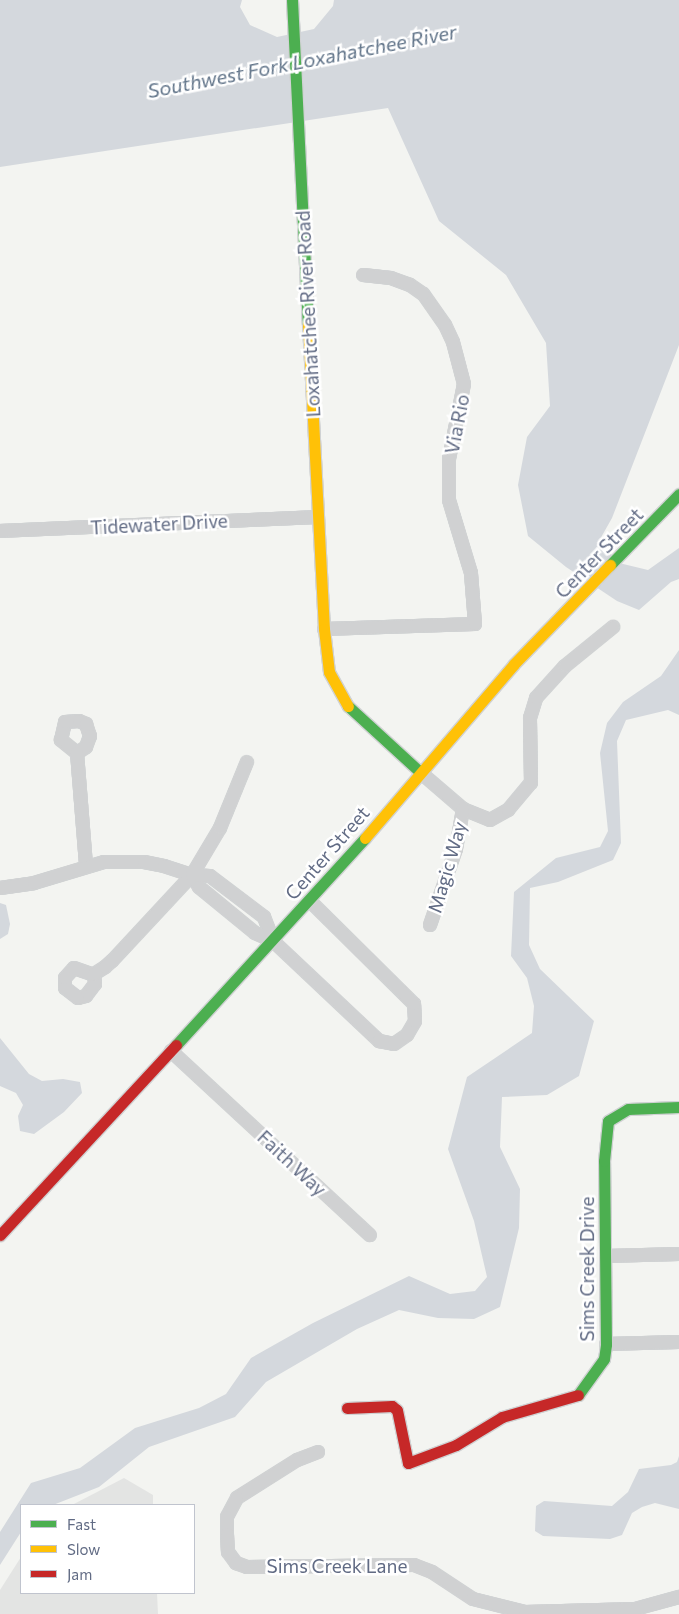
<!DOCTYPE html>
<style>
body{margin:0}
#map{position:relative;width:679px;height:1614px;overflow:hidden;background:#f3f4f1;font-family:Commissioner,sans-serif}
div>[style]{position:absolute}
.built>*{inset:0;background:#e3e4e3}
.water>*{inset:0;background:#d4d8dd}
.roads{filter:drop-shadow(1px 0 #d0d2d3) drop-shadow(-1px 0 #d0d2d3) drop-shadow(0 1px #d0d2d3) drop-shadow(0 -1px #d0d2d3)}
.street>*{height:12px;margin:-6px;padding:0 6px;transform-origin:6px;border-radius:6px;background:#d0d1d2}
.fast>*{height:11px;margin:-5.5px;padding:0 5.5px;transform-origin:5.5px;border-radius:5.5px;background:#4caf50}
.slow>*{height:11px;margin:-5.5px;padding:0 5.5px;transform-origin:5.5px;border-radius:5.5px;background:#ffc107}
.jam>*{height:11px;margin:-5.5px;padding:0 5.5px;transform-origin:5.5px;border-radius:5.5px;background:#c62828}
span{translate:-50% -50%;white-space:nowrap;text-align:center;line-height:1.15;-webkit-text-stroke:5px #fff;paint-order:stroke}
.street-label{font-size:19px;color:#616b84}
.water-label{font-size:20px;color:#617489;font-style:italic}
.legend{position:absolute;left:20px;top:1504px;width:175px;height:90px;box-sizing:border-box;background:#fff;border:1px solid #c0c4ce;margin:0;padding:6px 9px;list-style:none;font-size:15px;color:#616b84}
.legend li{display:flex;align-items:center;gap:10px;height:25px}
.legend b{width:25px;border:1px solid #c0c4ce}
</style>
<div id="map">
<div class="built">
<i style="clip-path:polygon(124px 1478px,153px 1495px,153px 1505px,72px 1505px)"></i>
<i style="clip-path:polygon(21px 1557px,21px 1593px,157px 1593px,158px 1614px,0 1614px,0 1590px)"></i>
</div>
<div class="water">
<i style="clip-path:polygon(0 0,242px 0,240px 7px,250px 25px,277px 37px,314px 29px,333px 6px,334px 0,679px 0,679px 345px,612px 518px,599px 541px,619px 563px,648px 570px,679px 548px,679px 579px,671px 582px,639px 610px,617px 601px,566px 567px,528px 536px,518px 485px,527px 437px,550px 406px,546px 343px,506px 275px,439px 221px,388px 108px,0 167px)"></i>
<i style="clip-path:polygon(679px 650px,679px 715px,668px 710px,626px 720px,617px 741px,621px 843px,613px 860px,558px 882px,530px 888px,529px 945px,540px 969px,594px 1021px,579px 1076px,547px 1095px,502px 1097px,500px 1147px,520px 1189px,519px 1228px,500px 1307px,474px 1319px,438px 1318px,399px 1310px,357px 1329px,266px 1382px,235px 1417px,149px 1447px,99px 1487px,53px 1505px,21px 1505px,21px 1532px,0 1565px,0 1532px,31px 1483px,80px 1468px,135px 1428px,199px 1408px,226px 1394px,251px 1358px,313px 1323px,409px 1276px,450px 1294px,475px 1291px,487px 1277px,474px 1221px,448px 1149px,467px 1077px,532px 1033px,534px 1006px,527px 978px,511px 956px,514px 892px,556px 858px,600px 847px,608px 831px,600px 753px,607px 723px,623px 702px,661px 676px)"></i>
<i style="clip-path:polygon(0 903px,6px 905px,10px 924px,8px 934px,0 939px)"></i>
<i style="clip-path:polygon(0 1038px,29px 1074px,42px 1081px,63px 1079px,80px 1082px,82px 1093px,64px 1112px,34px 1134px,20px 1131px,18px 1116px,23px 1105px,16px 1093px,0 1086px)"></i>
<i style="clip-path:polygon(679px 1456px,679px 1509px,655px 1503px,642px 1507px,632px 1513px,622px 1535px,610px 1539px,543px 1536px,535px 1531px,536px 1506px,544px 1501px,612px 1506px,628px 1492px,639px 1469px,671px 1465px,677px 1462px)"></i>
</div>
<div class="roads">
<div class="street">
<i style="left:0;top:531px;width:318px;rotate:-2.5deg"></i>
<i style="left:324px;top:629px;width:151px;rotate:-1.9deg"></i>
<i style="left:475px;top:624px;width:51px;rotate:-94.5deg"></i>
<i style="left:471px;top:573px;width:76px;rotate:-106.8deg"></i>
<i style="left:449px;top:500px;width:41px;rotate:-90deg"></i>
<i style="left:449px;top:459px;width:76px;rotate:-78.7deg"></i>
<i style="left:464px;top:384px;width:43px;rotate:-104.7deg"></i>
<i style="left:453px;top:342px;width:19px;rotate:-115deg"></i>
<i style="left:445px;top:325px;width:38px;rotate:-125deg"></i>
<i style="left:423px;top:294px;width:16px;rotate:-145deg"></i>
<i style="left:410px;top:285px;width:20px;rotate:-160deg"></i>
<i style="left:391px;top:278px;width:28px;rotate:-174deg"></i>
<i style="left:77px;top:753px;width:21px;rotate:-141deg"></i>
<i style="left:61px;top:740px;width:18px;rotate:-77deg"></i>
<i style="left:65px;top:722px;width:14px;rotate:-4deg"></i>
<i style="left:79px;top:721px;width:8px;rotate:23deg"></i>
<i style="left:86px;top:724px;width:13px;rotate:72deg"></i>
<i style="left:90px;top:736px;width:12px;rotate:110deg"></i>
<i style="left:86px;top:747px;width:11px;rotate:146deg"></i>
<i style="left:77px;top:753px;width:112px;rotate:85.4deg"></i>
<i style="left:420px;top:772px;width:57px;rotate:40.7deg"></i>
<i style="left:463px;top:809px;width:29px;rotate:22deg"></i>
<i style="left:490px;top:820px;width:21px;rotate:-29deg"></i>
<i style="left:508px;top:810px;width:35px;rotate:-50deg"></i>
<i style="left:531px;top:783px;width:65px;rotate:-90.9deg"></i>
<i style="left:530px;top:718px;width:21px;rotate:-73deg"></i>
<i style="left:536px;top:698px;width:43px;rotate:-47.8deg"></i>
<i style="left:565px;top:666px;width:62px;rotate:-39.1deg"></i>
<i style="left:192px;top:875px;width:14px;rotate:60deg"></i>
<i style="left:199px;top:887px;width:72px;rotate:39.4deg"></i>
<i style="left:255px;top:933px;width:20px;rotate:24deg"></i>
<i style="left:273px;top:941px;width:146px;rotate:43.3deg"></i>
<i style="left:379px;top:1041px;width:15px;rotate:11deg"></i>
<i style="left:394px;top:1044px;width:16px;rotate:-35deg"></i>
<i style="left:407px;top:1035px;width:16px;rotate:-60deg"></i>
<i style="left:415px;top:1021px;width:17px;rotate:-93deg"></i>
<i style="left:414px;top:1004px;width:146px;rotate:-135.3deg"></i>
<i style="left:0;top:888px;width:34px;rotate:-8deg"></i>
<i style="left:34px;top:883px;width:73px;rotate:-16.7deg"></i>
<i style="left:104px;top:862px;width:40px"></i>
<i style="left:144px;top:862px;width:20px;rotate:11deg"></i>
<i style="left:164px;top:866px;width:29px;rotate:18deg"></i>
<i style="left:192px;top:875px;width:18px;rotate:3deg"></i>
<i style="left:210px;top:876px;width:68px;rotate:37.2deg"></i>
<i style="left:264px;top:917px;width:26px;rotate:69deg"></i>
<i style="left:430px;top:925px;width:80px;rotate:-71.1deg"></i>
<i style="left:456px;top:849px;width:41px;rotate:-80.1deg"></i>
<i style="left:94px;top:974px;width:10px;rotate:84deg"></i>
<i style="left:95px;top:984px;width:15px;rotate:127deg"></i>
<i style="left:86px;top:996px;width:8px;rotate:166deg"></i>
<i style="left:78px;top:998px;width:16px;rotate:-142deg"></i>
<i style="left:65px;top:988px;width:10px;rotate:-90deg"></i>
<i style="left:65px;top:978px;width:13px;rotate:-48deg"></i>
<i style="left:74px;top:968px;width:21px;rotate:19deg"></i>
<i style="left:94px;top:975px;width:1px;rotate:-90deg"></i>
<i style="left:94px;top:974px;width:13px;rotate:-32deg"></i>
<i style="left:105px;top:967px;width:9px;rotate:-41deg"></i>
<i style="left:112px;top:961px;width:117px;rotate:-47.1deg"></i>
<i style="left:192px;top:875px;width:55px;rotate:-59.2deg"></i>
<i style="left:220px;top:828px;width:71px;rotate:-67.8deg"></i>
<i style="left:171px;top:1051px;width:271px;rotate:42.8deg"></i>
<i style="left:606px;top:1256px;width:73px;rotate:-1.6deg"></i>
<i style="left:606px;top:1344px;width:73px;rotate:-1.6deg"></i>
<i style="left:318px;top:1452px;width:22px;rotate:159deg"></i>
<i style="left:297px;top:1460px;width:71px;rotate:147.7deg"></i>
<i style="left:237px;top:1498px;width:21px;rotate:118deg"></i>
<i style="left:227px;top:1517px;width:17px;rotate:90deg"></i>
<i style="left:227px;top:1534px;width:18px;rotate:87deg"></i>
<i style="left:228px;top:1552px;width:14px;rotate:54deg"></i>
<i style="left:236px;top:1563px;width:12px;rotate:20deg"></i>
<i style="left:247px;top:1567px;width:167px;rotate:-0.7deg"></i>
<i style="left:414px;top:1565px;width:19px;rotate:21deg"></i>
<i style="left:432px;top:1572px;width:49px;rotate:33.4deg"></i>
<i style="left:473px;top:1599px;width:54px;rotate:14deg"></i>
<i style="left:525px;top:1612px;width:110px;rotate:-1.6deg"></i>
<i style="left:635px;top:1609px;width:46px;rotate:-15.3deg"></i>
</div>
<div class="fast">
<i style="left:292px;top:0;width:324px;rotate:87.2deg"></i>
<i style="left:610px;top:565px;width:99px;rotate:-45.8deg"></i>
<i style="left:348px;top:706px;width:98px;rotate:42.5deg"></i>
<i style="left:176px;top:1045px;width:280px;rotate:-47.6deg"></i>
<i style="left:578px;top:1395px;width:44px;rotate:-54.2deg"></i>
<i style="left:604px;top:1359px;width:15px;rotate:-82deg"></i>
<i style="left:606px;top:1344px;width:183px;rotate:-90.6deg"></i>
<i style="left:604px;top:1161px;width:40px;rotate:-84.3deg"></i>
<i style="left:608px;top:1121px;width:23px;rotate:-31deg"></i>
<i style="left:628px;top:1109px;width:51px;rotate:-2.2deg"></i>
</div>
<div class="slow">
<i style="left:308px;top:324px;width:305px;rotate:87deg"></i>
<i style="left:324px;top:629px;width:43px;rotate:83.4deg"></i>
<i style="left:329px;top:672px;width:39px;rotate:61deg"></i>
<i style="left:365px;top:838px;width:229px;rotate:-49.4deg"></i>
<i style="left:514px;top:664px;width:138px;rotate:-45.9deg"></i>
</div>
<div class="jam">
<i style="left:0;top:1235px;width:259px;rotate:-47.2deg"></i>
<i style="left:347px;top:1408px;width:45px;rotate:-2.5deg"></i>
<i style="left:392px;top:1406px;width:6px;rotate:39deg"></i>
<i style="left:397px;top:1410px;width:54px;rotate:78.3deg"></i>
<i style="left:408px;top:1463px;width:51px;rotate:-20.6deg"></i>
<i style="left:456px;top:1445px;width:54px;rotate:-31.3deg"></i>
<i style="left:502px;top:1417px;width:79px;rotate:-16.1deg"></i>
</div>
</div>
<div class="street-label">
<span style="left:308px;top:314px;rotate:-93deg">Loxahatchee River Road</span>
<span style="left:457px;top:424px;rotate:-79deg">Via Rio</span>
<span style="left:159px;top:524px;rotate:-3deg">Tidewater Drive</span>
<span style="left:599px;top:553px;rotate:-46deg">Center Street</span>
<span style="left:327px;top:853px;rotate:-49deg">Center Street</span>
<span style="left:447px;top:867px;rotate:-74deg">Magic Way</span>
<span style="left:292px;top:1163px;rotate:43deg">Faith Way</span>
<span style="left:587px;top:1269px;rotate:-90deg">Sims Creek Drive</span>
<span style="left:337px;top:1566px">Sims Creek Lane</span>
</div>
<div class="water-label">
<span style="left:302px;top:61px;rotate:-11deg">Southwest Fork Loxahatchee River</span>
</div>
<ul class="legend">
<li><b style="height:6px;background:#4caf50"></b>Fast</li>
<li><b style="height:6px;background:#ffc107"></b>Slow</li>
<li><b style="height:6px;background:#c62828"></b>Jam</li>
</ul>
</div>
